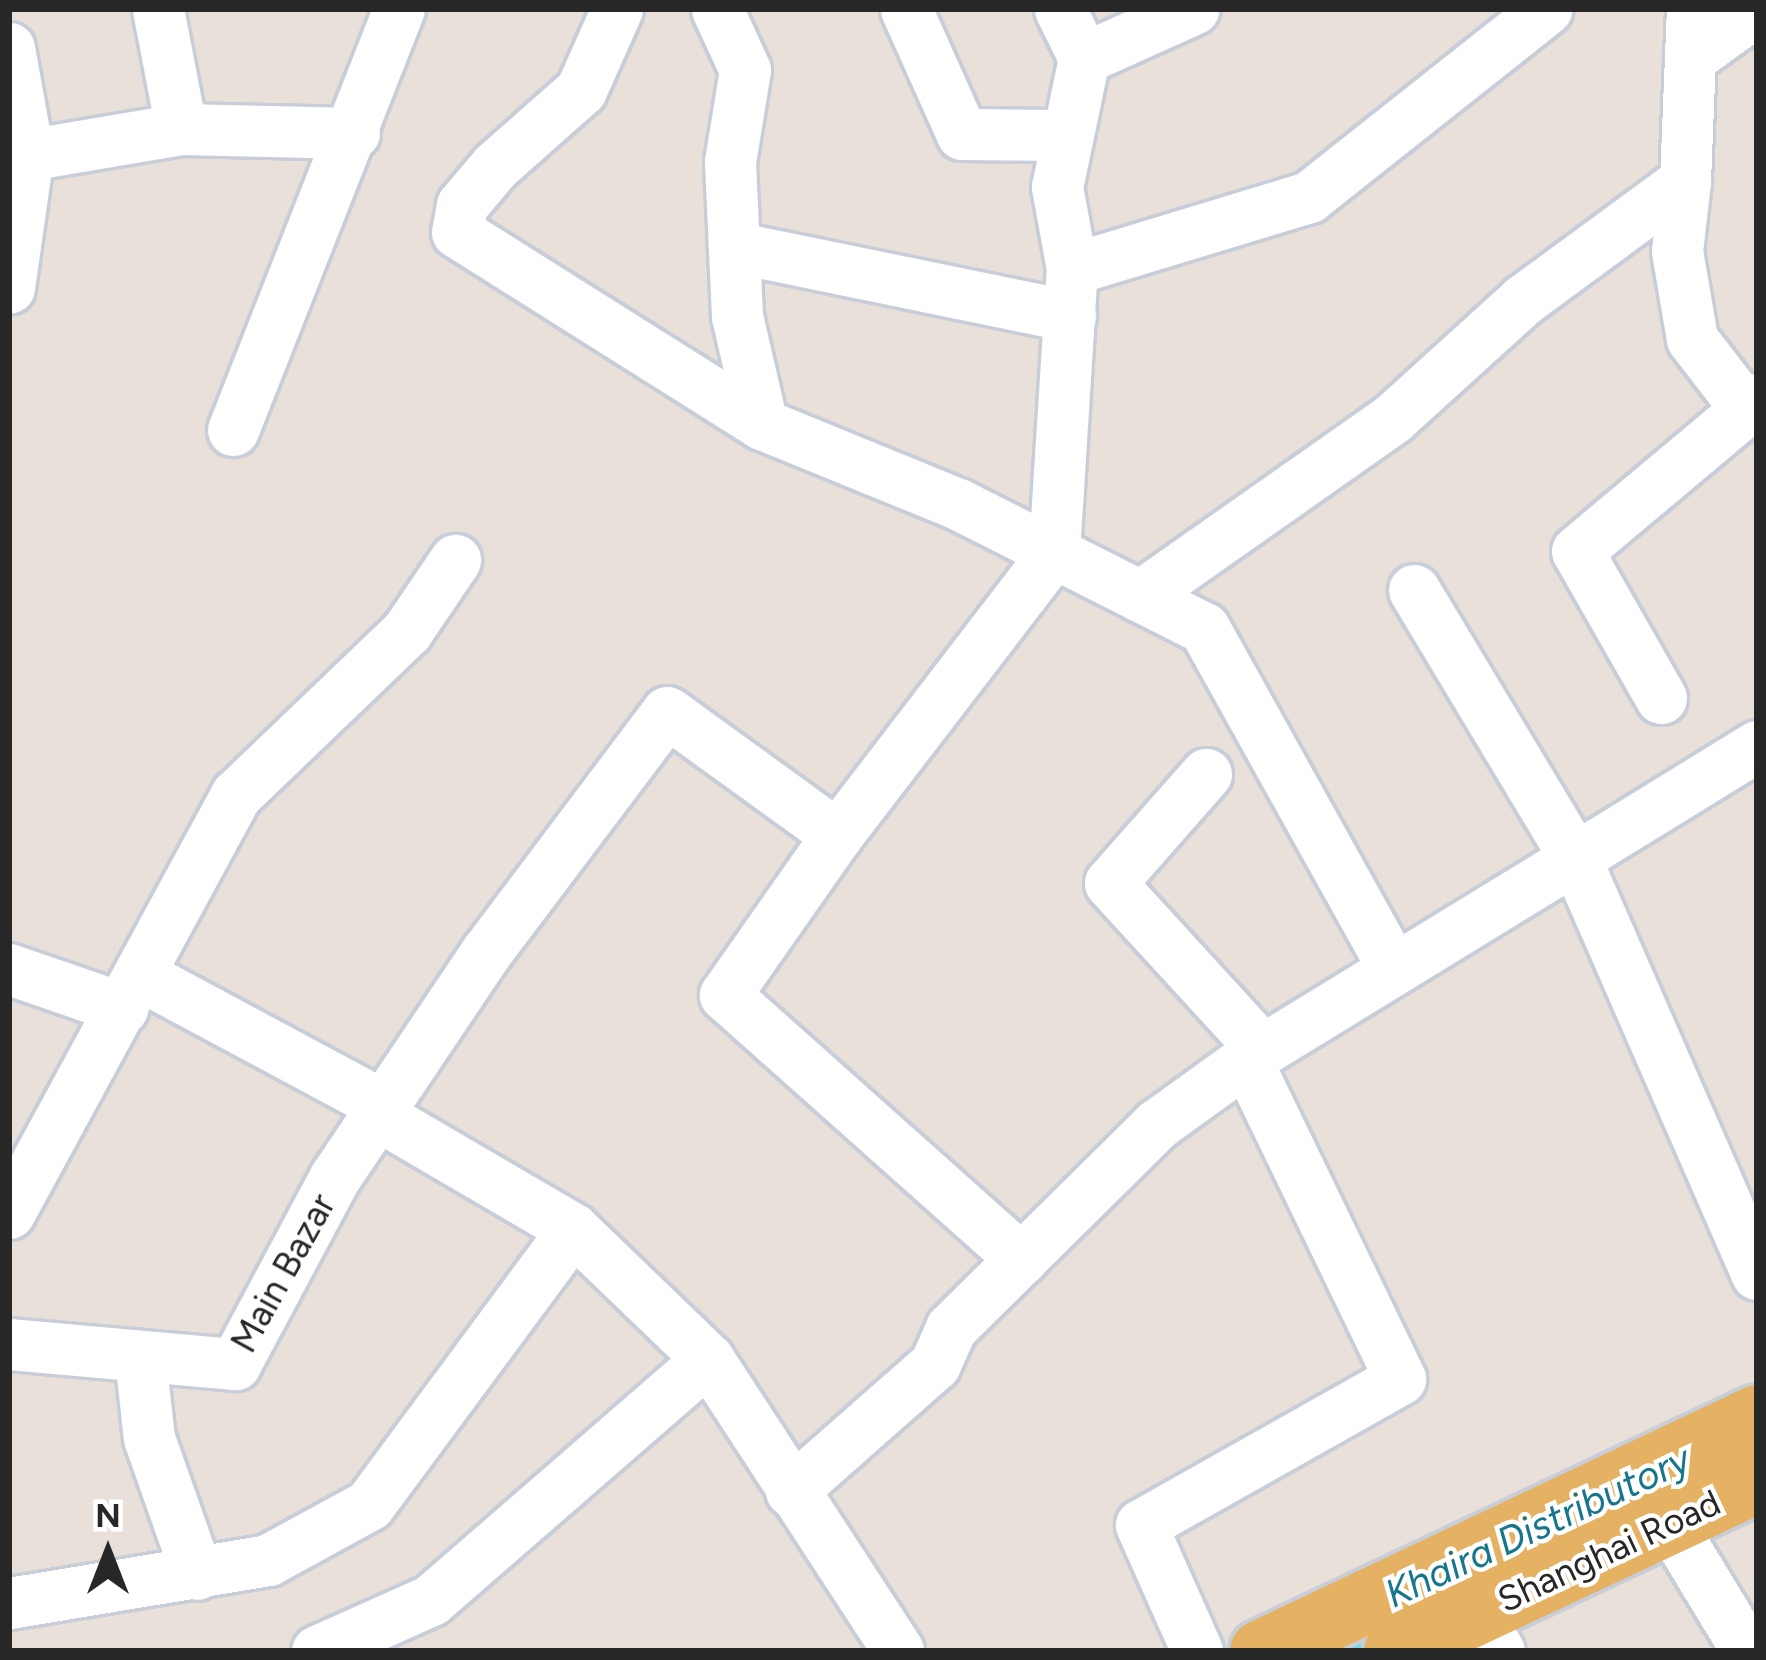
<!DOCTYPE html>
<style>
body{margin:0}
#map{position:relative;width:1766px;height:1660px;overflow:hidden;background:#e9e0da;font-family:Figtree,sans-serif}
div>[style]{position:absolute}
.stream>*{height:10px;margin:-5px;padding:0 5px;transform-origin:5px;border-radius:5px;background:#73d9e4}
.roads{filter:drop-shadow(3px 0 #c8ced8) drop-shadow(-3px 0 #c8ced8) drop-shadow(0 3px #c8ced8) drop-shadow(0 -3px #c8ced8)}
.minor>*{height:51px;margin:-25.5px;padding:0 25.5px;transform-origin:25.5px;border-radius:25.5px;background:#fff}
.major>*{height:63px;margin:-31.5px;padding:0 31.5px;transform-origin:31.5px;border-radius:31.5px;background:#e5b163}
span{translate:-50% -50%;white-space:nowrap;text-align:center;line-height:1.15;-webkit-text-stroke:9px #fff;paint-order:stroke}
.street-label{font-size:36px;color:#272727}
.water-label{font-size:39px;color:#17768b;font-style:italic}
.frame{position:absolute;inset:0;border:12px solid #272727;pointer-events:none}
.north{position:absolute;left:48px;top:1492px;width:120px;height:120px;-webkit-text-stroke:9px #fff;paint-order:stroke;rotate:0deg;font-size:33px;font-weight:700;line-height:48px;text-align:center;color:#272727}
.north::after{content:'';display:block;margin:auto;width:42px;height:54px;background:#272727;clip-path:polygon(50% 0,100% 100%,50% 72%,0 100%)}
</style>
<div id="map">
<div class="stream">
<i style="left:1345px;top:1651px;width:32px;rotate:-26deg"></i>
</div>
<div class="roads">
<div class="minor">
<i style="left:158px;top:9px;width:122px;rotate:79.1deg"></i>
<i style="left:617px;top:9px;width:89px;rotate:114deg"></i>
<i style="left:581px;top:90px;width:115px;rotate:138.5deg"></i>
<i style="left:495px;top:166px;width:51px;rotate:130.2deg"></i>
<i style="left:462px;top:205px;width:27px;rotate:100deg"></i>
<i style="left:457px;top:232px;width:360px;rotate:32.2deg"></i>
<i style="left:762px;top:424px;width:212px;rotate:22.2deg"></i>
<i style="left:958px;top:504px;width:275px;rotate:26.8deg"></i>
<i style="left:1204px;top:628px;width:390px;rotate:60.9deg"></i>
<i style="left:717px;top:9px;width:67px;rotate:65.3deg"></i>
<i style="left:745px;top:70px;width:93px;rotate:99.3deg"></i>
<i style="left:730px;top:162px;width:154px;rotate:87.4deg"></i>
<i style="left:737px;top:316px;width:111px;rotate:77deg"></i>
<i style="left:906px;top:9px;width:137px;rotate:65.9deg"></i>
<i style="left:962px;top:134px;width:98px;rotate:0.6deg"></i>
<i style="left:1060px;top:9px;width:55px;rotate:63.9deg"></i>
<i style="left:1084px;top:58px;width:132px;rotate:101.8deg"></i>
<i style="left:1057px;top:187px;width:83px;rotate:79.6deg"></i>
<i style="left:9px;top:48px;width:108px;rotate:79.8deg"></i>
<i style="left:28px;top:154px;width:135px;rotate:98.1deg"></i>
<i style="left:1084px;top:58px;width:120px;rotate:-24.2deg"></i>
<i style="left:1690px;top:58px;width:82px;rotate:-35.6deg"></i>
<i style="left:9px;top:158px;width:174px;rotate:-9.6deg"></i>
<i style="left:181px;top:129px;width:173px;rotate:1.3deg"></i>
<i style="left:1685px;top:181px;width:70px;rotate:96.5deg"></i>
<i style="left:1677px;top:251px;width:89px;rotate:80.3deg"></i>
<i style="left:1692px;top:339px;width:88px;rotate:52.4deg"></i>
<i style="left:1746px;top:409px;width:15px;rotate:-42deg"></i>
<i style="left:734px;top:247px;width:343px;rotate:11.6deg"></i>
<i style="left:233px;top:430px;width:453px;rotate:-68.5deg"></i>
<i style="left:1414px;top:590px;width:313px;rotate:59deg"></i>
<i style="left:1575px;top:858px;width:214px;rotate:-31.6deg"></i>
<i style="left:1140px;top:596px;width:309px;rotate:-35.1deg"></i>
<i style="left:1393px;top:418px;width:176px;rotate:-42.2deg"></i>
<i style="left:1523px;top:300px;width:201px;rotate:-36.3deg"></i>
<i style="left:1685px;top:181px;width:172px;rotate:-87.7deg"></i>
<i style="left:1661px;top:698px;width:169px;rotate:-119.7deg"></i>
<i style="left:1577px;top:551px;width:221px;rotate:-40deg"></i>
<i style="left:1206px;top:774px;width:145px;rotate:131.4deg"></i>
<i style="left:1110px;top:883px;width:226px;rotate:47.5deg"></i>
<i style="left:837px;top:835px;width:195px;rotate:125deg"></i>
<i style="left:725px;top:995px;width:397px;rotate:41.7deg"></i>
<i style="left:9px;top:969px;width:120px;rotate:19deg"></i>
<i style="left:140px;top:975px;width:277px;rotate:28.2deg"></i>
<i style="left:1246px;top:1060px;width:386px;rotate:-31.5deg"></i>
<i style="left:1575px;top:858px;width:454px;rotate:66.4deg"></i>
<i style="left:378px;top:1115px;width:226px;rotate:30.3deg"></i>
<i style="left:573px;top:1229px;width:187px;rotate:43.9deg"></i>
<i style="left:708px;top:1359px;width:348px;rotate:56.9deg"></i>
<i style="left:9px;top:1213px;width:476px;rotate:-61.5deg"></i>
<i style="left:236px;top:795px;width:237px;rotate:-43.8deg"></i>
<i style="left:407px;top:631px;width:86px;rotate:-55.9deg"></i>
<i style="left:9px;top:1344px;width:227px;rotate:5.1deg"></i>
<i style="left:235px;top:1364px;width:212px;rotate:-61.9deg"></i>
<i style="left:335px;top:1177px;width:272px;rotate:-56.1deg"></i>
<i style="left:487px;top:951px;width:299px;rotate:-53deg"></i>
<i style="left:667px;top:712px;width:210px;rotate:35.9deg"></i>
<i style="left:837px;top:835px;width:357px;rotate:-52.5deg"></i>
<i style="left:1054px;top:552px;width:284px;rotate:-86.4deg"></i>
<i style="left:1072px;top:269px;width:248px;rotate:-16.9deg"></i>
<i style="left:1309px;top:197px;width:303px;rotate:-38.4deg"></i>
<i style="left:140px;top:1357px;width:81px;rotate:83.7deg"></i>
<i style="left:149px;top:1438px;width:144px;rotate:70.6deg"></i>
<i style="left:791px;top:1491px;width:192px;rotate:-41.4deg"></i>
<i style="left:935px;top:1364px;width:39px;rotate:-66deg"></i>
<i style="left:951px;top:1328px;width:289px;rotate:-44.7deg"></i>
<i style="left:1156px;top:1125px;width:111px;rotate:-35.8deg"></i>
<i style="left:1246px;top:1060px;width:354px;rotate:64.2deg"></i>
<i style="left:1400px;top:1379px;width:297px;rotate:150.6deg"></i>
<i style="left:1141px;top:1525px;width:138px;rotate:66deg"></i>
<i style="left:1669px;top:1522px;width:151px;rotate:58.8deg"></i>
<i style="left:9px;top:1603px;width:263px;rotate:-9.4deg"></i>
<i style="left:268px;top:1560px;width:115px;rotate:-28.6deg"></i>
<i style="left:369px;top:1505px;width:343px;rotate:-53.5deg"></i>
<i style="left:1476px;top:1613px;width:44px;rotate:58.8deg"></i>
<i style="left:317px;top:1651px;width:125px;rotate:-24.1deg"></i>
<i style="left:431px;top:1600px;width:367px;rotate:-41deg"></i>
</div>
<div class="major">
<i style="left:1261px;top:1651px;width:549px;rotate:-25.35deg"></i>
<i style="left:1395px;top:1651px;width:400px;rotate:-25.2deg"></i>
</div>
</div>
<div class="street-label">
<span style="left:283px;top:1273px;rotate:-61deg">Main Bazar</span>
<span style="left:1609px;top:1551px;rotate:-25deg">Shanghai Road</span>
</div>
<div class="water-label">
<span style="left:1538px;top:1527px;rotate:-25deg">Khaira Distributory</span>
</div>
<div class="frame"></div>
<div class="north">N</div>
</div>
